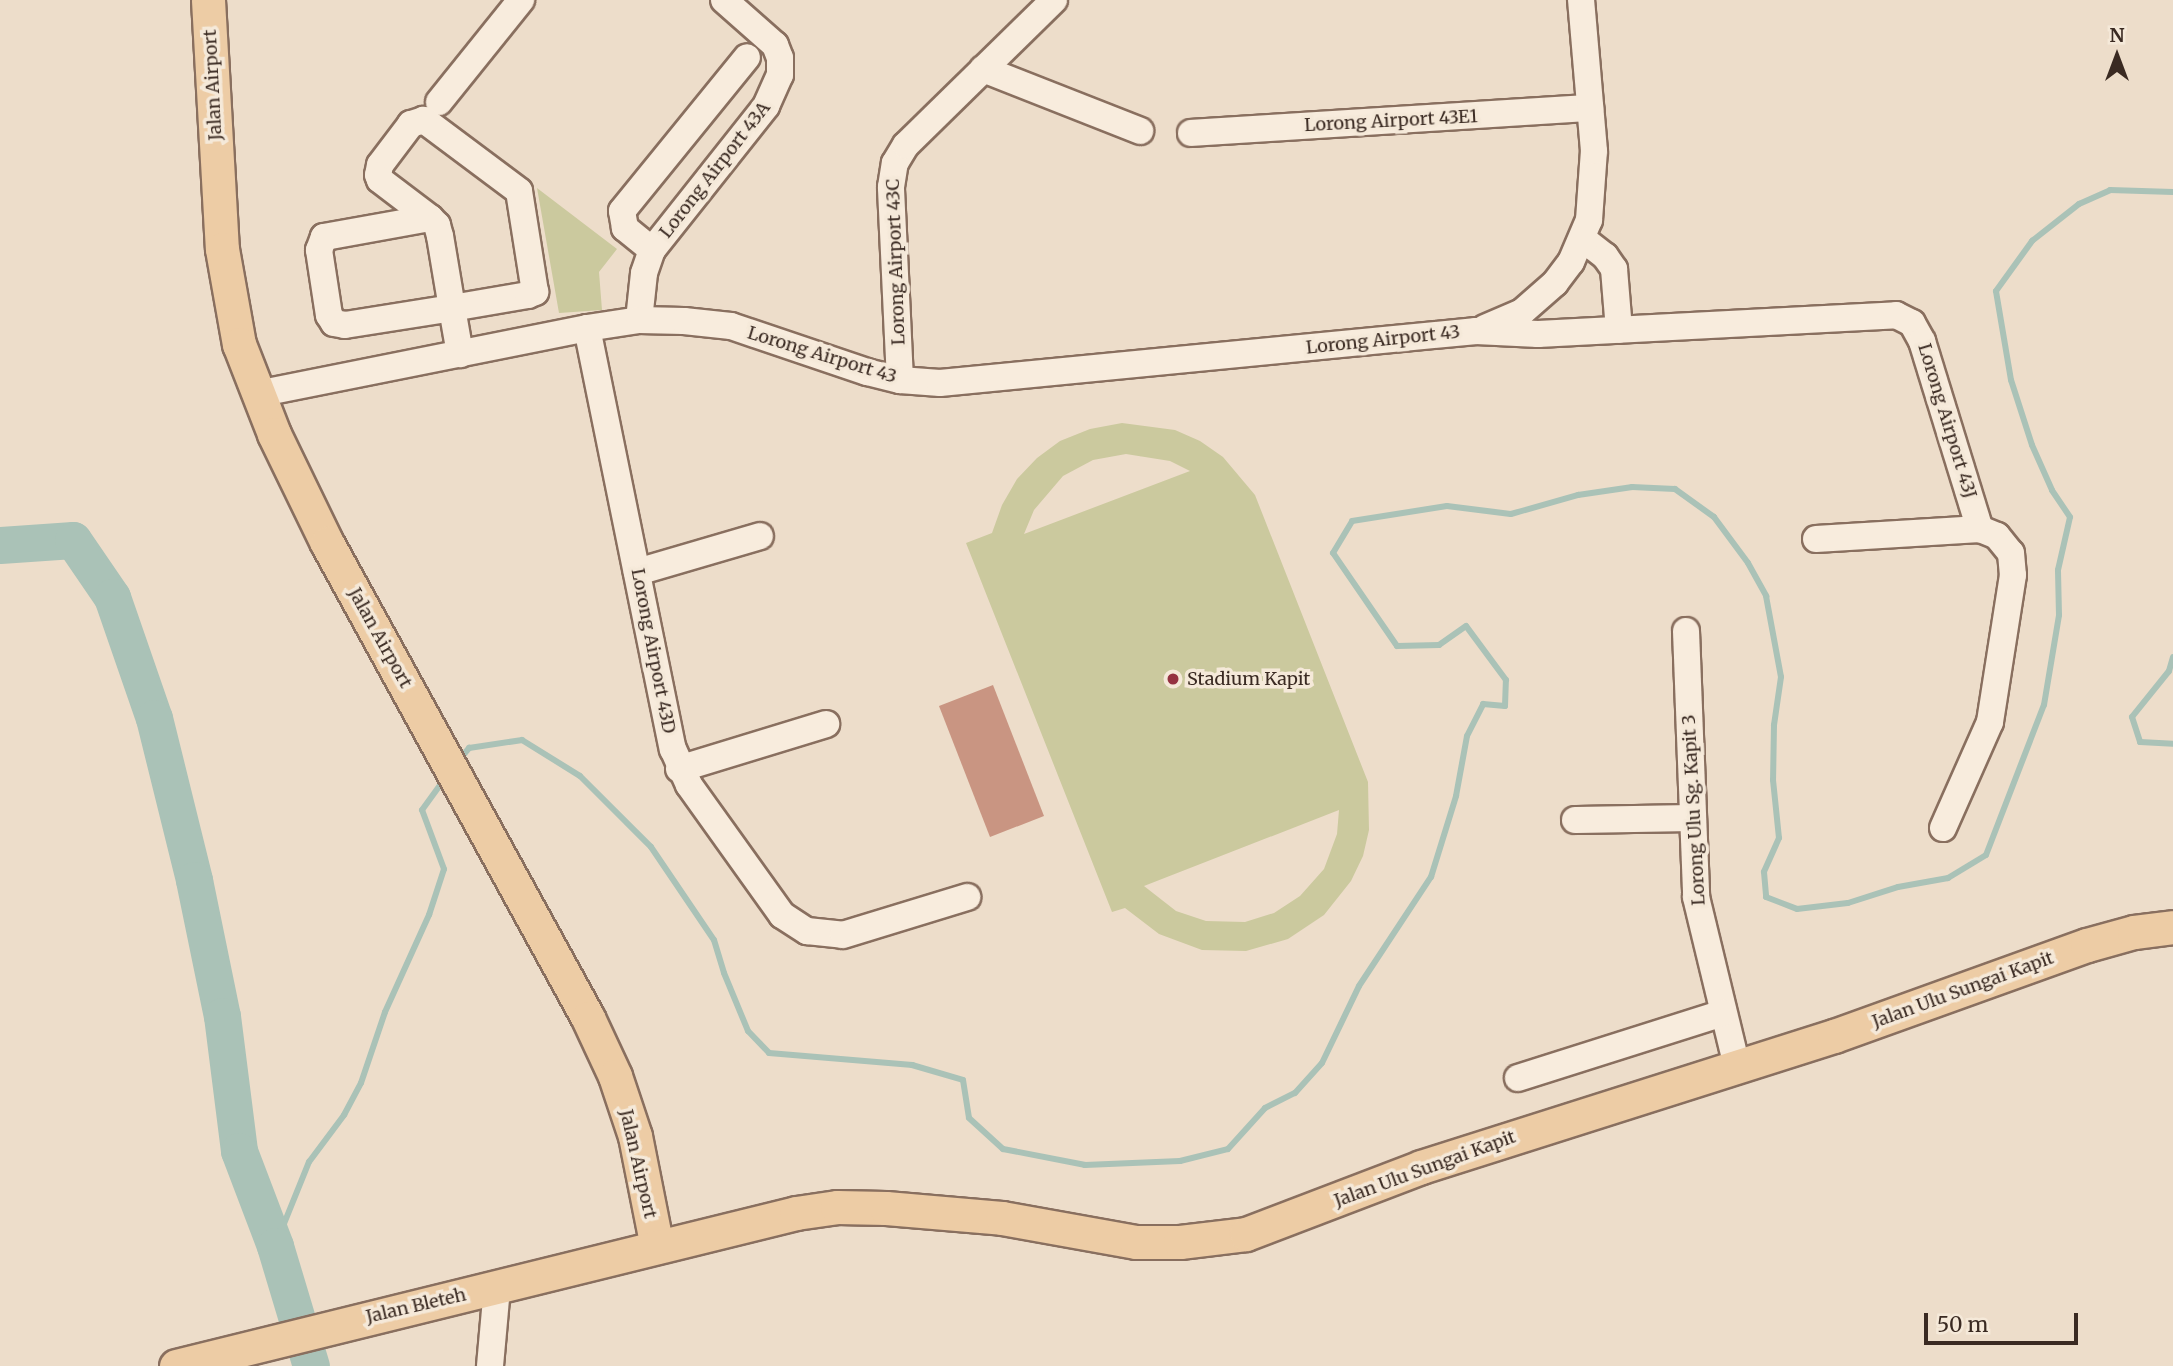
<!DOCTYPE html>
<style>
body{margin:0}
#map{position:relative;width:2173px;height:1366px;overflow:hidden;background:#edddca;font-family:Merriweather,serif}
div>[style]{position:absolute}
.green>*{inset:0;background:#cbc99e}
.stream>*{height:6px;margin:-3px;padding:0 3px;transform-origin:3px;border-radius:3px;background:#aac2b7}
.river>*{height:37px;margin:-18.5px;padding:0 18.5px;transform-origin:18.5px;border-radius:18.5px;background:#aac2b7}
.building>*{inset:0;background:#c99582}
.roads{filter:drop-shadow(2px 0 #896f5f) drop-shadow(-2px 0 #896f5f) drop-shadow(0 2px #896f5f) drop-shadow(0 -2px #896f5f)}
.minor>*{height:26px;margin:-13px;padding:0 13px;transform-origin:13px;border-radius:13px;background:#f8ecdd}
.major>*{height:33px;margin:-16.5px;padding:0 16.5px;transform-origin:16.5px;border-radius:16.5px;background:#edcca5}
.dots>*{width:19px;height:19px;translate:-50% -50%;box-sizing:border-box;border:4px solid #f5e9d9;border-radius:50%}
span{translate:-50% -50%;white-space:nowrap;text-align:center;line-height:1.15;-webkit-text-stroke:7px #f5e9d9;paint-order:stroke}
.street-label{font-size:18px;color:#3a2a22}
.poi-label{font-size:18px;color:#3a2a22}
.left{translate:0 -50%;text-align:left}
.north{position:absolute;left:2082px;top:21px;width:70px;height:70px;-webkit-text-stroke:5px #f5e9d9;paint-order:stroke;rotate:0deg;font-size:19px;font-weight:700;line-height:28px;text-align:center;color:#3a2a22}
.north::after{content:'';display:block;margin:auto;width:24px;height:32px;background:#3a2a22;clip-path:polygon(50% 0,100% 100%,50% 72%,0 100%)}
.scale{position:absolute;left:1924px;top:1313px;width:154px;height:32px;box-sizing:border-box;border:4px solid #3a2a22;border-top:0;padding-left:9px;font-size:21px;line-height:24px;white-space:nowrap;color:#3a2a22;-webkit-text-stroke:5px #f5e9d9;paint-order:stroke}
</style>
<div id="map">
<div class="green">
<i style="clip-path:polygon(537px 188px,617px 249px,599px 272px,602px 310px,559px 313px)"></i>
<i style="clip-path:polygon(evenodd,1122px 423px,1175px 430px,1200px 441px,1223px 457px,1255px 495px,1368px 782px,1369px 830px,1363px 856px,1351px 881px,1324px 915px,1288px 939px,1246px 951px,1202px 950px,1159px 934px,1125px 908px,1112px 912px,966px 543px,992px 533px,1002px 505px,1017px 479px,1037px 458px,1060px 441px,1090px 429px,1122px 423px,1126px 454px,1170px 461px,1190px 471px,1024px 534px,1034px 510px,1063px 476px,1093px 460px,1126px 454px,1122px 423px,1339px 810px,1337px 834px,1324px 869px,1300px 896px,1274px 913px,1245px 922px,1206px 921px,1176px 911px,1144px 886px,1339px 810px)"></i>
</div>
<div class="stream">
<i style="left:2173px;top:657px;width:15px;rotate:106deg"></i>
<i style="left:2169px;top:671px;width:59px;rotate:128.8deg"></i>
<i style="left:2132px;top:717px;width:26px;rotate:72deg"></i>
<i style="left:2140px;top:742px;width:33px;rotate:3deg"></i>
<i style="left:459px;top:760px;width:16px;rotate:-50deg"></i>
<i style="left:469px;top:748px;width:54px;rotate:-8.6deg"></i>
<i style="left:522px;top:740px;width:68px;rotate:31.8deg"></i>
<i style="left:580px;top:776px;width:100px;rotate:45deg"></i>
<i style="left:651px;top:847px;width:112px;rotate:55.9deg"></i>
<i style="left:714px;top:940px;width:34px;rotate:73deg"></i>
<i style="left:724px;top:973px;width:63px;rotate:67.5deg"></i>
<i style="left:748px;top:1031px;width:30px;rotate:46deg"></i>
<i style="left:769px;top:1053px;width:144px;rotate:4.8deg"></i>
<i style="left:912px;top:1065px;width:53px;rotate:16.4deg"></i>
<i style="left:963px;top:1080px;width:38px;rotate:81deg"></i>
<i style="left:969px;top:1118px;width:46px;rotate:42.4deg"></i>
<i style="left:1003px;top:1149px;width:84px;rotate:11deg"></i>
<i style="left:1085px;top:1165px;width:95px;rotate:-2.4deg"></i>
<i style="left:1180px;top:1161px;width:49px;rotate:-14deg"></i>
<i style="left:1228px;top:1149px;width:55px;rotate:-47.9deg"></i>
<i style="left:1265px;top:1108px;width:34px;rotate:-27deg"></i>
<i style="left:1295px;top:1093px;width:40px;rotate:-48deg"></i>
<i style="left:1322px;top:1063px;width:85px;rotate:-64.3deg"></i>
<i style="left:1359px;top:986px;width:131px;rotate:-56.6deg"></i>
<i style="left:1431px;top:877px;width:85px;rotate:-72.8deg"></i>
<i style="left:1456px;top:796px;width:61px;rotate:-79.6deg"></i>
<i style="left:1467px;top:736px;width:36px;rotate:-63deg"></i>
<i style="left:1483px;top:704px;width:22px;rotate:5deg"></i>
<i style="left:1505px;top:706px;width:26px;rotate:-88deg"></i>
<i style="left:1506px;top:680px;width:67px;rotate:-126.5deg"></i>
<i style="left:1466px;top:626px;width:33px;rotate:145deg"></i>
<i style="left:1439px;top:645px;width:42px;rotate:178.6deg"></i>
<i style="left:1397px;top:646px;width:113px;rotate:-124.5deg"></i>
<i style="left:1333px;top:553px;width:37px;rotate:-59deg"></i>
<i style="left:1352px;top:521px;width:96px;rotate:-9deg"></i>
<i style="left:1447px;top:506px;width:64px;rotate:7.1deg"></i>
<i style="left:1511px;top:514px;width:70px;rotate:-15.8deg"></i>
<i style="left:1578px;top:495px;width:55px;rotate:-8.4deg"></i>
<i style="left:1632px;top:487px;width:43px;rotate:2.7deg"></i>
<i style="left:1675px;top:489px;width:48px;rotate:35.7deg"></i>
<i style="left:1714px;top:517px;width:57px;rotate:53.5deg"></i>
<i style="left:1748px;top:563px;width:38px;rotate:61deg"></i>
<i style="left:1766px;top:596px;width:82px;rotate:79.5deg"></i>
<i style="left:1781px;top:677px;width:49px;rotate:98.3deg"></i>
<i style="left:1774px;top:725px;width:55px;rotate:91deg"></i>
<i style="left:1773px;top:780px;width:58px;rotate:84.1deg"></i>
<i style="left:1779px;top:838px;width:37px;rotate:114deg"></i>
<i style="left:1764px;top:872px;width:25px;rotate:85deg"></i>
<i style="left:1766px;top:897px;width:33px;rotate:21deg"></i>
<i style="left:1797px;top:909px;width:51px;rotate:-6.7deg"></i>
<i style="left:1848px;top:903px;width:52px;rotate:-17.7deg"></i>
<i style="left:1898px;top:887px;width:51px;rotate:-10.2deg"></i>
<i style="left:1948px;top:878px;width:44px;rotate:-31.2deg"></i>
<i style="left:1986px;top:855px;width:161px;rotate:-68.9deg"></i>
<i style="left:2044px;top:705px;width:91px;rotate:-80.5deg"></i>
<i style="left:2059px;top:615px;width:45px;rotate:-91.3deg"></i>
<i style="left:2058px;top:570px;width:54px;rotate:-77.2deg"></i>
<i style="left:2070px;top:517px;width:32px;rotate:-124deg"></i>
<i style="left:2052px;top:490px;width:49px;rotate:-114deg"></i>
<i style="left:2032px;top:445px;width:68px;rotate:-107.9deg"></i>
<i style="left:2011px;top:380px;width:90px;rotate:-99.6deg"></i>
<i style="left:1996px;top:291px;width:62px;rotate:-54.2deg"></i>
<i style="left:2032px;top:241px;width:60px;rotate:-38.2deg"></i>
<i style="left:2079px;top:204px;width:34px;rotate:-24deg"></i>
<i style="left:2110px;top:190px;width:63px;rotate:1.8deg"></i>
<i style="left:275px;top:1246px;width:91px;rotate:-68deg"></i>
<i style="left:309px;top:1162px;width:59px;rotate:-53.3deg"></i>
<i style="left:344px;top:1115px;width:36px;rotate:-62deg"></i>
<i style="left:361px;top:1083px;width:75px;rotate:-71.3deg"></i>
<i style="left:385px;top:1012px;width:107px;rotate:-65.6deg"></i>
<i style="left:429px;top:915px;width:48px;rotate:-71.9deg"></i>
<i style="left:444px;top:869px;width:63px;rotate:-110.4deg"></i>
<i style="left:422px;top:810px;width:37px;rotate:-54deg"></i>
</div>
<div class="river">
<i style="left:0;top:545px;width:73px;rotate:-3.9deg"></i>
<i style="left:73px;top:540px;width:69px;rotate:55.6deg"></i>
<i style="left:112px;top:597px;width:128px;rotate:70.9deg"></i>
<i style="left:154px;top:718px;width:167px;rotate:76.1deg"></i>
<i style="left:194px;top:880px;width:139px;rotate:78.4deg"></i>
<i style="left:222px;top:1016px;width:136px;rotate:82.8deg"></i>
<i style="left:239px;top:1151px;width:102px;rotate:69.2deg"></i>
<i style="left:275px;top:1246px;width:125px;rotate:73.3deg"></i>
</div>
<div class="building">
<i style="clip-path:polygon(993px 685px,1044px 816px,990px 837px,939px 706px)"></i>
</div>
<div class="roads">
<div class="minor">
<i style="left:983px;top:69px;width:169px;rotate:21.5deg"></i>
<i style="left:439px;top:102px;width:131px;rotate:-51.2deg"></i>
<i style="left:1191px;top:133px;width:400px;rotate:-3.6deg"></i>
<i style="left:430px;top:218px;width:108px;rotate:169.8deg"></i>
<i style="left:324px;top:237px;width:14px;rotate:111deg"></i>
<i style="left:319px;top:250px;width:66px;rotate:81.3deg"></i>
<i style="left:329px;top:315px;width:9px;rotate:58deg"></i>
<i style="left:334px;top:323px;width:11px;rotate:10deg"></i>
<i style="left:345px;top:325px;width:108px;rotate:-9deg"></i>
<i style="left:452px;top:308px;width:77px;rotate:-9.7deg"></i>
<i style="left:528px;top:295px;width:8px;rotate:-23deg"></i>
<i style="left:535px;top:292px;width:102px;rotate:-99deg"></i>
<i style="left:519px;top:191px;width:119px;rotate:-143.2deg"></i>
<i style="left:424px;top:120px;width:14px;rotate:163deg"></i>
<i style="left:411px;top:124px;width:51px;rotate:127.1deg"></i>
<i style="left:380px;top:165px;width:10px;rotate:101deg"></i>
<i style="left:378px;top:175px;width:5px;rotate:68deg"></i>
<i style="left:380px;top:180px;width:63px;rotate:37.2deg"></i>
<i style="left:430px;top:218px;width:10px;rotate:45deg"></i>
<i style="left:437px;top:225px;width:11px;rotate:75deg"></i>
<i style="left:440px;top:236px;width:73px;rotate:80.5deg"></i>
<i style="left:452px;top:308px;width:47px;rotate:80.1deg"></i>
<i style="left:1583px;top:239px;width:28px;rotate:38deg"></i>
<i style="left:1605px;top:256px;width:16px;rotate:55deg"></i>
<i style="left:1614px;top:269px;width:61px;rotate:85.3deg"></i>
<i style="left:652px;top:250px;width:35px;rotate:-141deg"></i>
<i style="left:625px;top:228px;width:17px;rotate:-100deg"></i>
<i style="left:622px;top:211px;width:198px;rotate:-50.9deg"></i>
<i style="left:639px;top:320px;width:47px;rotate:-83.9deg"></i>
<i style="left:644px;top:273px;width:24px;rotate:-71deg"></i>
<i style="left:652px;top:250px;width:184px;rotate:-51.6deg"></i>
<i style="left:766px;top:106px;width:34px;rotate:-66deg"></i>
<i style="left:780px;top:75px;width:17px;rotate:-90deg"></i>
<i style="left:780px;top:58px;width:14px;rotate:-111deg"></i>
<i style="left:775px;top:45px;width:68px;rotate:-138.6deg"></i>
<i style="left:587px;top:328px;width:430px;rotate:78.5deg"></i>
<i style="left:673px;top:749px;width:39px;rotate:66deg"></i>
<i style="left:689px;top:785px;width:160px;rotate:54.4deg"></i>
<i style="left:782px;top:915px;width:30px;rotate:33deg"></i>
<i style="left:807px;top:931px;width:36px;rotate:6deg"></i>
<i style="left:843px;top:935px;width:130px;rotate:-17deg"></i>
<i style="left:1485px;top:328px;width:40px;rotate:-23.4deg"></i>
<i style="left:1522px;top:312px;width:44px;rotate:-41.3deg"></i>
<i style="left:1555px;top:283px;width:26px;rotate:-53deg"></i>
<i style="left:1571px;top:262px;width:46px;rotate:-66.8deg"></i>
<i style="left:1589px;top:220px;width:69px;rotate:-85.9deg"></i>
<i style="left:1594px;top:151px;width:152px;rotate:-94.9deg"></i>
<i style="left:900px;top:380px;width:193px;rotate:-92.7deg"></i>
<i style="left:891px;top:187px;width:24px;rotate:-81deg"></i>
<i style="left:895px;top:163px;width:21px;rotate:-59deg"></i>
<i style="left:906px;top:145px;width:207px;rotate:-44.4deg"></i>
<i style="left:257px;top:394px;width:337px;rotate:-11.3deg"></i>
<i style="left:587px;top:328px;width:53px;rotate:-8.7deg"></i>
<i style="left:639px;top:320px;width:45px;rotate:1.3deg"></i>
<i style="left:684px;top:321px;width:47px;rotate:6.1deg"></i>
<i style="left:731px;top:326px;width:144px;rotate:18.7deg"></i>
<i style="left:867px;top:372px;width:34px;rotate:14deg"></i>
<i style="left:900px;top:380px;width:40px;rotate:4.3deg"></i>
<i style="left:940px;top:383px;width:539px;rotate:-5.54deg"></i>
<i style="left:1476px;top:331px;width:62px;rotate:2.8deg"></i>
<i style="left:1538px;top:334px;width:359px;rotate:-3deg"></i>
<i style="left:1896px;top:315px;width:18px;rotate:27deg"></i>
<i style="left:1912px;top:323px;width:21px;rotate:61deg"></i>
<i style="left:1922px;top:341px;width:197px;rotate:72.9deg"></i>
<i style="left:1816px;top:539px;width:164px;rotate:-3.5deg"></i>
<i style="left:1980px;top:529px;width:18px;rotate:22deg"></i>
<i style="left:1997px;top:536px;width:22px;rotate:51deg"></i>
<i style="left:2011px;top:553px;width:22px;rotate:85deg"></i>
<i style="left:2013px;top:575px;width:149px;rotate:98.9deg"></i>
<i style="left:1990px;top:722px;width:116px;rotate:113.9deg"></i>
<i style="left:637px;top:572px;width:128px;rotate:-16.3deg"></i>
<i style="left:1686px;top:631px;width:266px;rotate:87.8deg"></i>
<i style="left:1696px;top:897px;width:175px;rotate:76.4deg"></i>
<i style="left:679px;top:769px;width:154px;rotate:-17deg"></i>
<i style="left:1575px;top:820px;width:118px;rotate:-1deg"></i>
<i style="left:1518px;top:1078px;width:215px;rotate:-17.6deg"></i>
<i style="left:490px;top:1366px;width:78px;rotate:-84.9deg"></i>
</div>
<div class="major">
<i style="left:208px;top:0;width:249px;rotate:86.8deg"></i>
<i style="left:222px;top:249px;width:97px;rotate:79.9deg"></i>
<i style="left:239px;top:344px;width:97px;rotate:68.7deg"></i>
<i style="left:274px;top:434px;width:121px;rotate:64.1deg"></i>
<i style="left:327px;top:543px;width:542px;rotate:61.21deg"></i>
<i style="left:588px;top:1018px;width:64px;rotate:65deg"></i>
<i style="left:615px;top:1076px;width:63px;rotate:71.6deg"></i>
<i style="left:635px;top:1136px;width:113px;rotate:78.8deg"></i>
<i style="left:176px;top:1366px;width:639px;rotate:-13.86deg"></i>
<i style="left:796px;top:1213px;width:41px;rotate:-8.3deg"></i>
<i style="left:837px;top:1207px;width:49px;rotate:1.2deg"></i>
<i style="left:886px;top:1208px;width:116px;rotate:4.9deg"></i>
<i style="left:1002px;top:1218px;width:136px;rotate:10.2deg"></i>
<i style="left:1136px;top:1242px;width:44px"></i>
<i style="left:1180px;top:1242px;width:66px;rotate:-6.9deg"></i>
<i style="left:1246px;top:1234px;width:187px;rotate:-20.9deg"></i>
<i style="left:1421px;top:1167px;width:433px;rotate:-17.6deg"></i>
<i style="left:1834px;top:1036px;width:269px;rotate:-19.8deg"></i>
<i style="left:2087px;top:945px;width:49px;rotate:-15.5deg"></i>
<i style="left:2134px;top:932px;width:39px;rotate:-7deg"></i>
</div>
</div>
<div class="dots">
<i style="left:1173px;top:679px;background:#953241"></i>
</div>
<div class="street-label">
<span style="left:213px;top:85px;rotate:-93deg">Jalan Airport</span>
<span style="left:1391px;top:121px;rotate:-3deg">Lorong Airport 43E1</span>
<span style="left:715px;top:170px;rotate:-52deg">Lorong Airport 43A</span>
<span style="left:896px;top:262px;rotate:-92deg">Lorong Airport 43C</span>
<span style="left:1383px;top:340px;rotate:-6deg">Lorong Airport 43</span>
<span style="left:822px;top:355px;rotate:17deg">Lorong Airport 43</span>
<span style="left:1947px;top:421px;rotate:73deg">Lorong Airport 43J</span>
<span style="left:380px;top:638px;rotate:61deg">Jalan Airport</span>
<span style="left:653px;top:651px;rotate:79deg">Lorong Airport 43D</span>
<span style="left:1694px;top:810px;rotate:-93deg">Lorong Ulu Sg. Kapit 3</span>
<span style="left:1963px;top:990px;rotate:-20deg">Jalan Ulu Sungai Kapit</span>
<span style="left:638px;top:1164px;rotate:77deg">Jalan Airport</span>
<span style="left:1425px;top:1169px;rotate:-20deg">Jalan Ulu Sungai Kapit</span>
<span style="left:416px;top:1306px;rotate:-13deg">Jalan Bleteh</span>
</div>
<div class="poi-label">
<span class="left" style="left:1187px;top:679px">Stadium Kapit</span>
</div>
<div class="north">N</div>
<div class="scale">50 m</div>
</div>
